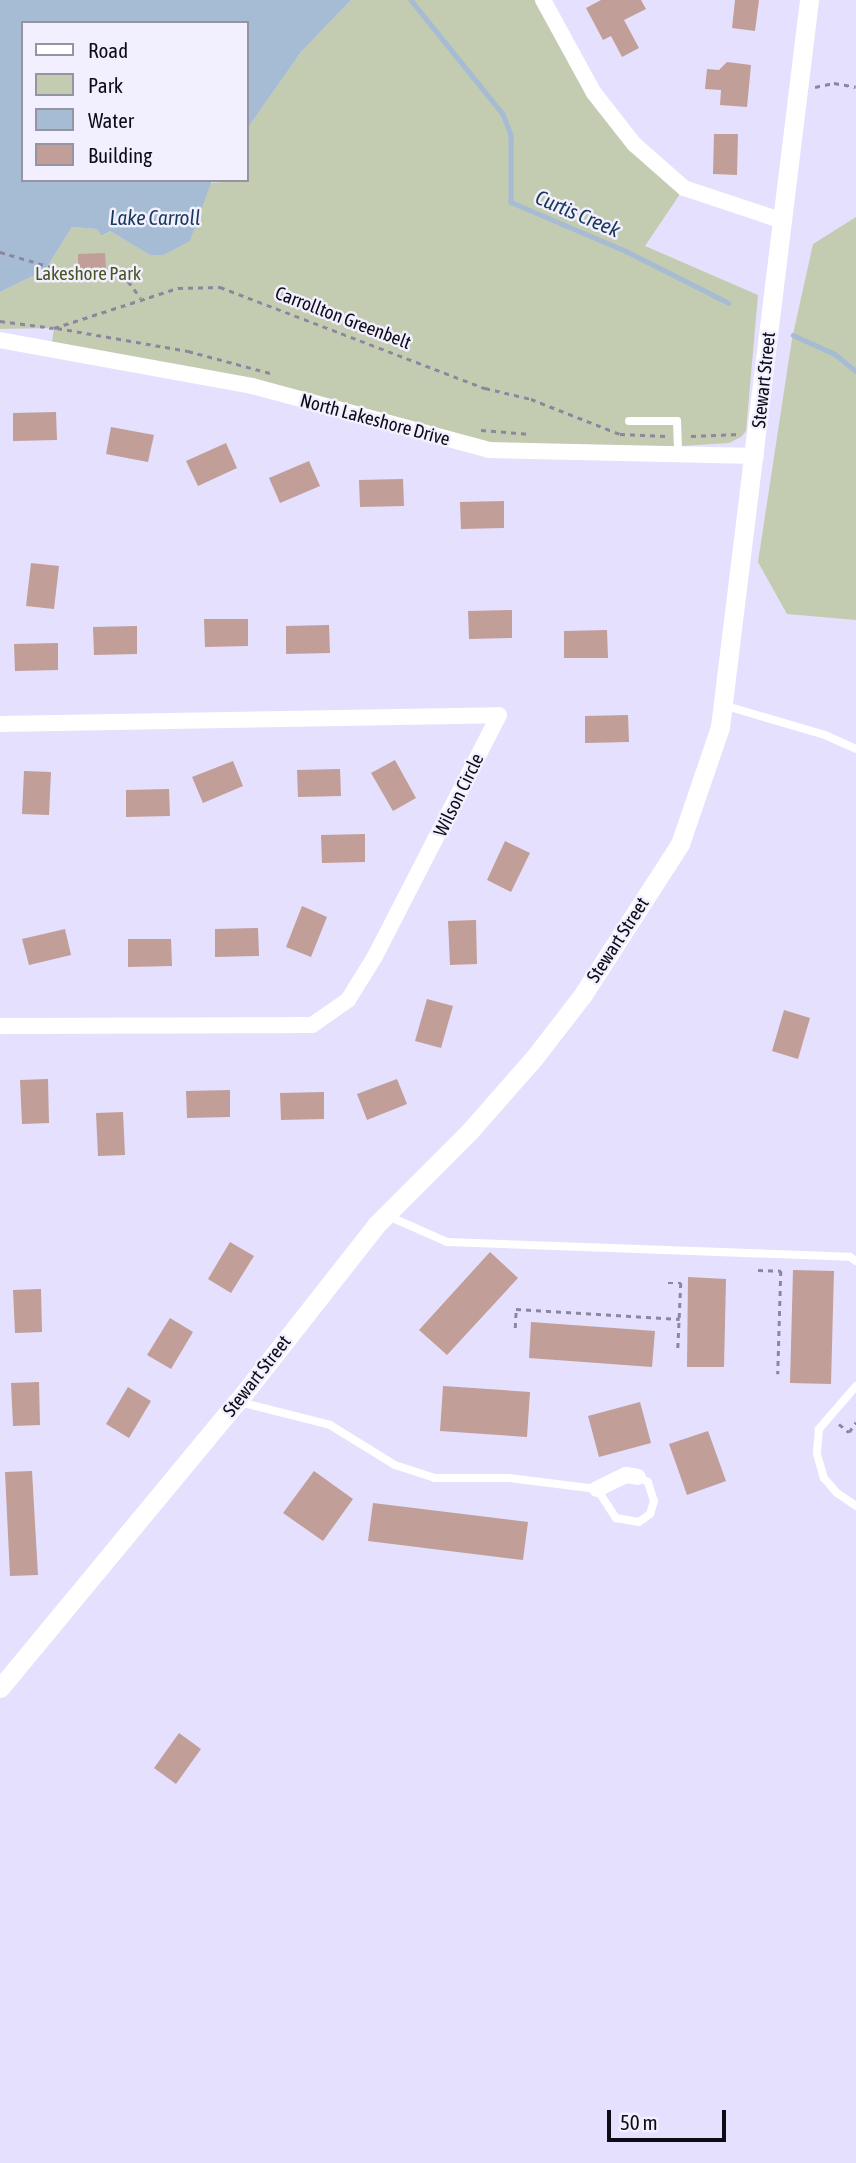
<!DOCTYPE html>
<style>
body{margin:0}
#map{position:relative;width:856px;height:2163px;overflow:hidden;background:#e5e0fd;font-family:"Asap Condensed",sans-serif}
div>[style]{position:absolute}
.green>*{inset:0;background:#c3cbb1}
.water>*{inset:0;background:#a6bbd4}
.stream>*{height:4.5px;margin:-2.25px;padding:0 2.25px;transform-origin:2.25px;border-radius:2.25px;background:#a6bbd4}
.building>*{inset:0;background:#c19e98}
.path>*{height:2.5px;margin-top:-1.25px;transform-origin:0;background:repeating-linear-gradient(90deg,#8b879d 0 5px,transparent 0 10px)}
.service>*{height:8px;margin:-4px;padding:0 4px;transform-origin:4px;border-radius:4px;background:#fff}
.minor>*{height:16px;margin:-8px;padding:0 8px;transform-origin:8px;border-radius:8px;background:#fff}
.tertiary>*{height:19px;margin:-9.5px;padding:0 9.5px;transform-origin:9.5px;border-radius:9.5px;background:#fff}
span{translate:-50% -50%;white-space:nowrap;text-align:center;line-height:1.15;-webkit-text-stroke:5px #f2f0fe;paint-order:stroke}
.park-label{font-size:19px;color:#4a5524}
.street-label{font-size:19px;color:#0e0b17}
.water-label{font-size:21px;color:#18395b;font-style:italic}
.legend{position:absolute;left:21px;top:21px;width:228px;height:161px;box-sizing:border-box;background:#f2f0fe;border:2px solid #9794a2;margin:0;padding:9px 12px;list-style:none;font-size:21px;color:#0e0b17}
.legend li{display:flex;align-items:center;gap:14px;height:35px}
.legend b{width:35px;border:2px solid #9794a2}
.scale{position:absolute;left:607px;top:2110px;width:119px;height:32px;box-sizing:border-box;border:4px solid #0e0b17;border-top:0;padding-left:9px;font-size:21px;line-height:24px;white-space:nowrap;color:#0e0b17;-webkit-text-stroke:5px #f2f0fe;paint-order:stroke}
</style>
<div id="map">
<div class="green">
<i style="clip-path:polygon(351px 0,543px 0,594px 93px,684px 188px,645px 246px,758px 295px,746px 431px,741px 437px,729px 443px,586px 452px,489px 450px,252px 386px,51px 349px,54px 328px,0 329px,0 292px,45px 270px,72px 227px,97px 229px,103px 236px,110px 231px,150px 255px,190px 241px,210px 183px,247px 180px,247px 129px,301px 52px)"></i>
<i style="clip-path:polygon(856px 217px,856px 620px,787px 614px,758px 562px,792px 339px,813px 244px)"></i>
</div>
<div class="water">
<i style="clip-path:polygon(0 0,351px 0,301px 52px,247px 129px,247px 23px,23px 23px,23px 180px,212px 180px,190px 241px,163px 255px,150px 255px,110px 231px,102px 236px,97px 229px,72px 227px,45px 270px,0 292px)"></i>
</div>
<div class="stream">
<i style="left:411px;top:0;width:146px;rotate:51.1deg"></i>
<i style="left:503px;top:114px;width:22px;rotate:69deg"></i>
<i style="left:511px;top:135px;width:67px;rotate:90deg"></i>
<i style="left:511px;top:202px;width:125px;rotate:23.1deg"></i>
<i style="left:626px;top:251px;width:115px;rotate:26.8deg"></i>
<i style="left:793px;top:335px;width:46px;rotate:24.3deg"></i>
<i style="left:835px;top:354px;width:27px;rotate:39deg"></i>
</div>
<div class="building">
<i style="clip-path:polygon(601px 0,641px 0,646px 9px,624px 20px,639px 48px,622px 57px,611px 36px,603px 40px,586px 8px)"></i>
<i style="clip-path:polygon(735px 0,759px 0,755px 31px,732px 28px)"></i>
<i style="clip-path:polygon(727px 62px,751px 65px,747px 107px,720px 105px,721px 90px,705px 89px,707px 69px,719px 70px)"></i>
<i style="clip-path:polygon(714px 134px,738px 134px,737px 175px,713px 174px)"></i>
<i style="clip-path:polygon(105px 253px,106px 269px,78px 270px,78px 254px)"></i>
<i style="clip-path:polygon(56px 412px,57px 440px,13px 441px,13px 413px)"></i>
<i style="clip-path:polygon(111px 427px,154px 435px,148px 462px,106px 454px)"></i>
<i style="clip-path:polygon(226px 443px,237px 468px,198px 486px,186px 461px)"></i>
<i style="clip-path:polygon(309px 461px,320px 486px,280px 503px,269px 478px)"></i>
<i style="clip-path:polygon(403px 479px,404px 506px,360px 507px,359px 480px)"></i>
<i style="clip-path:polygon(504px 501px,504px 528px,461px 529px,460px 502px)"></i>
<i style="clip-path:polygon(31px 563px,59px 566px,54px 609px,26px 606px)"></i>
<i style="clip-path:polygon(512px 610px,512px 638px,469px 639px,468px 611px)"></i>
<i style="clip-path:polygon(204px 619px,248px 619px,248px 646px,205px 647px)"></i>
<i style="clip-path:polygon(329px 625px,330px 653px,286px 654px,286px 626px)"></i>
<i style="clip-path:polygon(137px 626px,137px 654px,94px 655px,93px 627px)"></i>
<i style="clip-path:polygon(607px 630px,608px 658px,564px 658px,564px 631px)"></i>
<i style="clip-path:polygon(58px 643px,58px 670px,15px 671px,14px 644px)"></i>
<i style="clip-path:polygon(628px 715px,629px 742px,585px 743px,585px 716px)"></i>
<i style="clip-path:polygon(395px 760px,416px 798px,393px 811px,371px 773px)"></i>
<i style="clip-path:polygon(233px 761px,243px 786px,203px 803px,192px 777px)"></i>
<i style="clip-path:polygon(340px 769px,341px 796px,298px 797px,297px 770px)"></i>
<i style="clip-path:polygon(24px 771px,51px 772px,49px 815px,22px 814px)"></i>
<i style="clip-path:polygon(169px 789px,170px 816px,126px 817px,126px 790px)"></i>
<i style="clip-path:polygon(365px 834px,365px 862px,322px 863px,321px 835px)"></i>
<i style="clip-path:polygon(505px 841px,530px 853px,511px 892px,487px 880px)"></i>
<i style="clip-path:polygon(302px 906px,327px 917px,311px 957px,286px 947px)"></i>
<i style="clip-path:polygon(476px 920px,477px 964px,450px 965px,448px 921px)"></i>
<i style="clip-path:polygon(258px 928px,259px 956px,215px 957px,215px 929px)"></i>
<i style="clip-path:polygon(65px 929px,71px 955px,29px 965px,22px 939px)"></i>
<i style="clip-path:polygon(128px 939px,171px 939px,172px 966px,128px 967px)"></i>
<i style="clip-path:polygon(427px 999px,453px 1006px,441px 1048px,415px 1041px)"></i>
<i style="clip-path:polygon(784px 1010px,810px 1018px,798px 1059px,772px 1051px)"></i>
<i style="clip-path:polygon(48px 1079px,49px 1123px,22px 1124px,20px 1080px)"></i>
<i style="clip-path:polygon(397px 1079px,407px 1104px,367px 1120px,357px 1094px)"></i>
<i style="clip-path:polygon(230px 1090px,230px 1117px,187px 1118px,186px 1091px)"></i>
<i style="clip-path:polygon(324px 1092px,324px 1119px,281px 1120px,280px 1093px)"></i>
<i style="clip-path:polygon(123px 1112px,125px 1155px,98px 1156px,96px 1113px)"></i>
<i style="clip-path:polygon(230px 1242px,254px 1256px,231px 1293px,208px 1279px)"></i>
<i style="clip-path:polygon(490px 1252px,518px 1278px,447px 1355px,419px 1330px)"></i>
<i style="clip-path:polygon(793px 1270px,834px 1271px,831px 1384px,790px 1383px)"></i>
<i style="clip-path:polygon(688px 1277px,726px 1279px,724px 1367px,687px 1367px)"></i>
<i style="clip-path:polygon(41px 1289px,42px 1332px,15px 1333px,13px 1290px)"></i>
<i style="clip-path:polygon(170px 1318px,193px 1332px,171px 1369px,147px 1355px)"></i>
<i style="clip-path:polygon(531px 1322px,655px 1331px,652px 1367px,529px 1358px)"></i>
<i style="clip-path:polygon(39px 1382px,40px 1425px,13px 1426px,11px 1383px)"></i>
<i style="clip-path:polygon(443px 1386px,530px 1392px,527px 1437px,440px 1431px)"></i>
<i style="clip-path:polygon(128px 1387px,151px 1401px,129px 1438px,106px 1424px)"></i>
<i style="clip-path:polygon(640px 1402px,651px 1443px,599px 1457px,588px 1416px)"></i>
<i style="clip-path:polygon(708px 1431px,726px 1481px,687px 1495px,669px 1444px)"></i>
<i style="clip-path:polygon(32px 1471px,38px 1575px,10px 1576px,5px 1472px)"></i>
<i style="clip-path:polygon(314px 1471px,353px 1499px,323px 1541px,283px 1513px)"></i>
<i style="clip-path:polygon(373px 1503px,528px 1522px,523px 1560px,368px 1541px)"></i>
<i style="clip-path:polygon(179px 1733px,201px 1749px,176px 1784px,154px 1768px)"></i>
</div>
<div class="path">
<i style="left:815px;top:87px;width:19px;rotate:-12deg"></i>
<i style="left:834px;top:83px;width:22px;rotate:10deg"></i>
<i style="left:0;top:252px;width:85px;rotate:16.3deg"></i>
<i style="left:82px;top:276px;width:33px;rotate:-3deg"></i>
<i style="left:115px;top:274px;width:15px;rotate:28deg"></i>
<i style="left:128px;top:281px;width:21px;rotate:53deg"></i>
<i style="left:89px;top:276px;width:7px;rotate:-90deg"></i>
<i style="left:0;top:321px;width:54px;rotate:7.4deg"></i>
<i style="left:54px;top:328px;width:130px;rotate:-17.9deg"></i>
<i style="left:178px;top:288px;width:42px;rotate:-1.4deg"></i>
<i style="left:220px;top:287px;width:284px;rotate:20.9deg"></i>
<i style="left:485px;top:388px;width:47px;rotate:13.4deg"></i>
<i style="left:531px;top:399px;width:96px;rotate:21.5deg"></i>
<i style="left:620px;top:434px;width:46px;rotate:2.5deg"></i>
<i style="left:57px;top:328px;width:133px;rotate:10deg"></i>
<i style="left:188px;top:351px;width:85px;rotate:15deg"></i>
<i style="left:481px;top:430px;width:50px;rotate:4.6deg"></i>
<i style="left:691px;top:436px;width:49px;rotate:-2.3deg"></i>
<i style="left:758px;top:1270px;width:23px;rotate:2deg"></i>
<i style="left:781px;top:1271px;width:103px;rotate:91.7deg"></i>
<i style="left:668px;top:1283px;width:13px"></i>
<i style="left:681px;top:1283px;width:66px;rotate:92.6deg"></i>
<i style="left:515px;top:1328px;width:19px;rotate:-87deg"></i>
<i style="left:516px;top:1309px;width:164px;rotate:3.5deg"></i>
<i style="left:839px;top:1424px;width:13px;rotate:39deg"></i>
<i style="left:849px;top:1432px;width:12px;rotate:-55deg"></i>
</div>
<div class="service">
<i style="left:629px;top:421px;width:48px"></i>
<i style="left:677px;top:421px;width:33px;rotate:88deg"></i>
<i style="left:723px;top:705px;width:106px;rotate:16.4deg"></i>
<i style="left:825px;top:735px;width:34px;rotate:24deg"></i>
<i style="left:386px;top:1215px;width:67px;rotate:23.9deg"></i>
<i style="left:447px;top:1242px;width:403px;rotate:2.1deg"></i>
<i style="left:850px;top:1257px;width:7px;rotate:34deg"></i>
<i style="left:856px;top:1386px;width:57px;rotate:130.7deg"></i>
<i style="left:819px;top:1429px;width:25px;rotate:95deg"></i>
<i style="left:817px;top:1454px;width:25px;rotate:74deg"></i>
<i style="left:824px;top:1478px;width:20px;rotate:49deg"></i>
<i style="left:837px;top:1493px;width:23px;rotate:34deg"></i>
<i style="left:240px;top:1402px;width:93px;rotate:14.3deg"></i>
<i style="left:330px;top:1425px;width:76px;rotate:31.6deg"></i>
<i style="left:395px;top:1465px;width:42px;rotate:18deg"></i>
<i style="left:435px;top:1478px;width:74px"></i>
<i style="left:509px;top:1478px;width:89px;rotate:7.1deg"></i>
<i style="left:597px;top:1489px;width:35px;rotate:57deg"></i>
<i style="left:616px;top:1518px;width:23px;rotate:10deg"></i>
<i style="left:639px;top:1522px;width:14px;rotate:-36deg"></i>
<i style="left:650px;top:1514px;width:14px;rotate:-73deg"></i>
<i style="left:654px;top:1501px;width:20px;rotate:-108deg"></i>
<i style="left:648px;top:1482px;width:11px;rotate:-153deg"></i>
</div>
<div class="minor">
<i style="left:543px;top:0;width:106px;rotate:61.3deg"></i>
<i style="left:594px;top:93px;width:65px;rotate:51.9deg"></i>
<i style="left:634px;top:144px;width:67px;rotate:41.3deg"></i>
<i style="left:684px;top:188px;width:104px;rotate:18.4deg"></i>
<i style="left:0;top:340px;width:256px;rotate:10.3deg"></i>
<i style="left:252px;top:386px;width:245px;rotate:15.1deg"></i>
<i style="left:489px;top:450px;width:267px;rotate:1.3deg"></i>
<i style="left:0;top:724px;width:499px;rotate:-1deg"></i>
<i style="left:499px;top:715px;width:273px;rotate:117.2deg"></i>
<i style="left:374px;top:958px;width:49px;rotate:121.8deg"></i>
<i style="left:348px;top:1000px;width:44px;rotate:145.2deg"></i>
<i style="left:312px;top:1025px;width:312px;rotate:179.8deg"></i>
<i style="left:597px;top:1489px;width:32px;rotate:-26deg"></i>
<i style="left:626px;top:1475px;width:12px;rotate:9deg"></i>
</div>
<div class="tertiary">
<i style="left:0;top:1688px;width:371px;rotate:-50.4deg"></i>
<i style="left:237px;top:1402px;width:226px;rotate:-51.8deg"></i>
<i style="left:377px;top:1224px;width:130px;rotate:-45deg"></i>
<i style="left:469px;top:1132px;width:98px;rotate:-48.7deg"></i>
<i style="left:534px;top:1058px;width:78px;rotate:-52.3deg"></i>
<i style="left:582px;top:996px;width:181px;rotate:-57.2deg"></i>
<i style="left:680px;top:844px;width:124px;rotate:-71.1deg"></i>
<i style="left:720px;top:727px;width:732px;rotate:-83.02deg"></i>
</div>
<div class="park-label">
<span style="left:88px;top:274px">Lakeshore Park</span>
</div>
<div class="street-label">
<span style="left:343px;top:318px;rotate:21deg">Carrollton Greenbelt</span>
<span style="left:764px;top:380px;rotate:-84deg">Stewart Street</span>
<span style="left:375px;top:420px;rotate:15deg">North Lakeshore Drive</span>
<span style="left:459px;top:795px;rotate:-64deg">Wilson Circle</span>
<span style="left:618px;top:940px;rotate:-57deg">Stewart Street</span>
<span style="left:257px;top:1376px;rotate:-52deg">Stewart Street</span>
</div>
<div class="water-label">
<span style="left:578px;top:213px;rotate:23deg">Curtis Creek</span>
<span style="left:155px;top:217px">Lake Carroll</span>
</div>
<ul class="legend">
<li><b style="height:9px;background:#fff"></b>Road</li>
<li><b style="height:19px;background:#c3cbb1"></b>Park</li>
<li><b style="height:19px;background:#a6bbd4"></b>Water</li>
<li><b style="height:19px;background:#c19e98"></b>Building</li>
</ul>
<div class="scale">50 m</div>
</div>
